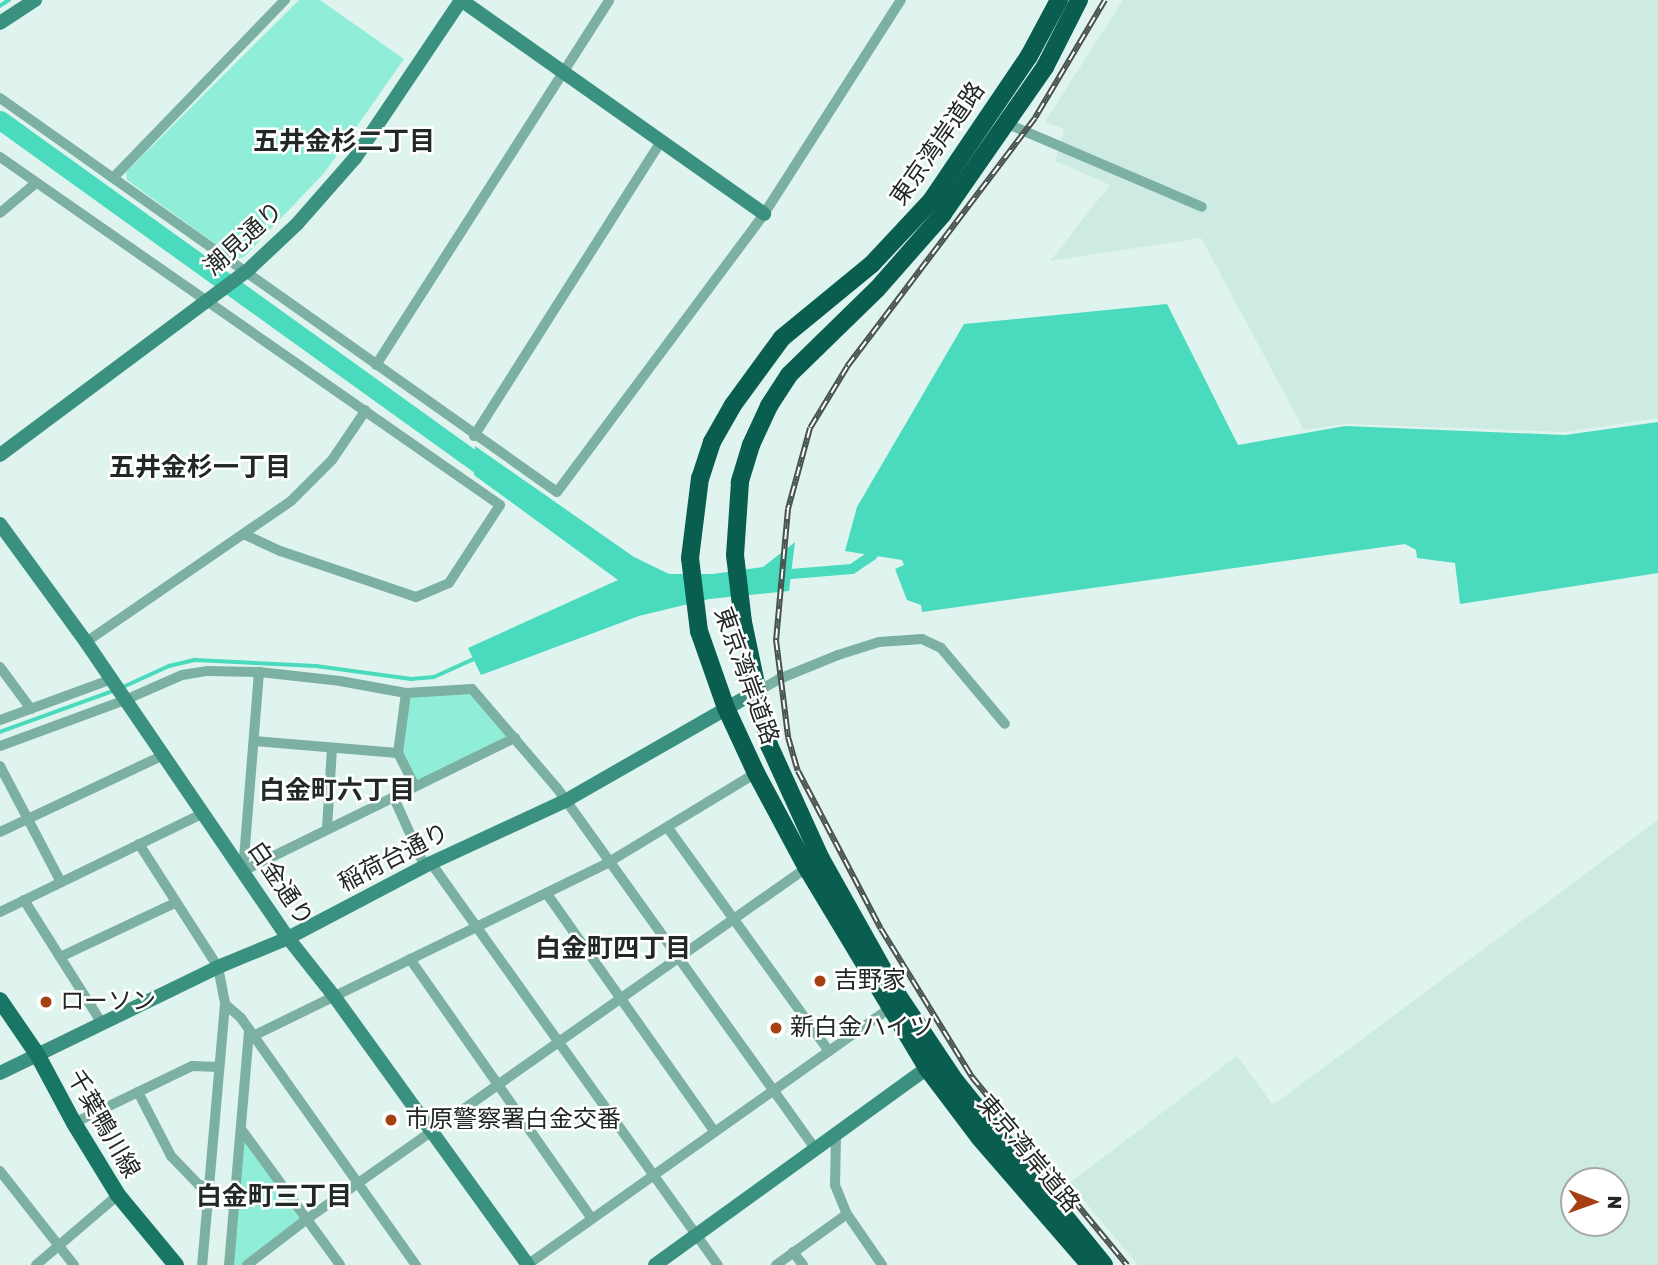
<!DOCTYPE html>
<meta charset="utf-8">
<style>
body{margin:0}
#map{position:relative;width:1658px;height:1265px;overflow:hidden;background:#dff4ee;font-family:Rubik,"Noto Sans JP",sans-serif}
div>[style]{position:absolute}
.built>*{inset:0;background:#cdebe3}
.green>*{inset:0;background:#90eed8}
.water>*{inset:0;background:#4adabe}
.stream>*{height:3.5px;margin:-1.75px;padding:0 1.75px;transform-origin:1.75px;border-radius:1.75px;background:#4adabe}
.canal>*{height:10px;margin:-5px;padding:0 5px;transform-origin:5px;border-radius:5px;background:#4adabe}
.river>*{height:19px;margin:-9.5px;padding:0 9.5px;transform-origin:9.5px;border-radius:9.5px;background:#4adabe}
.street>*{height:10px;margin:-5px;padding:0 5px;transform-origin:5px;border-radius:5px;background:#7cb0a3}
.secondary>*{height:14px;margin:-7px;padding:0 7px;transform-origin:7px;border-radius:7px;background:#3a917f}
.primary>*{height:16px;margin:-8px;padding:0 8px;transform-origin:8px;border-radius:8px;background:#187665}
.highway>*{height:18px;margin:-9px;padding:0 9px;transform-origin:9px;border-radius:9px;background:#095e4f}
.rail>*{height:6px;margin-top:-3px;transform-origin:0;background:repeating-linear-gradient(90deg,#fff 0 10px,#48524f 0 20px);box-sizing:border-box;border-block:2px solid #48524f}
.dots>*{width:19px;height:19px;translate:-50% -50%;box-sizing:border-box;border:4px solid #fff;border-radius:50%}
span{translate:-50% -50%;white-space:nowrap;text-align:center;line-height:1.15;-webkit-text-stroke:5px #fff;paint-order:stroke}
.street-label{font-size:24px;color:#212826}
.poi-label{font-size:24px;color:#212826}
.left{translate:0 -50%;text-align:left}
.neighbourhood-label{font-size:26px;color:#212826;font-weight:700}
.north{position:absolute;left:1560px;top:1167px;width:70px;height:70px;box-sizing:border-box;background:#fff;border:2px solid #a6a9a8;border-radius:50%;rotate:91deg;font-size:19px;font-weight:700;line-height:28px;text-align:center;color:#212826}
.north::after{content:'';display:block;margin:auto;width:24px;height:32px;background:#a54012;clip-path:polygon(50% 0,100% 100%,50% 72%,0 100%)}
</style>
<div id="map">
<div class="built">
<i style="clip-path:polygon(1123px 0,1658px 0,1658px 418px,1565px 432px,1345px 424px,1304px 430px,1201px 238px,1050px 261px,1110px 185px,1055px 161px,1064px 129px,1045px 122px)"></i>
<i style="clip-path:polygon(evenodd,1658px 820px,1658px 1265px,1138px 1265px,1069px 1183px,1237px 1056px,1273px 1105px,1658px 820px,1574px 1181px,1616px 1181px,1616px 1223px,1574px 1223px,1574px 1181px)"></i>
</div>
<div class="green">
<i style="clip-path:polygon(299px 0,320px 0,404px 59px,325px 172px,244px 257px,236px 259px,127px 180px,126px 172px)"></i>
<i style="clip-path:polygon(472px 689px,515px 738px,415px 786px,398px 753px,406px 693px)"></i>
<i style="clip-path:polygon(241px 1129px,307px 1219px,245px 1265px,229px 1265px)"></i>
</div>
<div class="water">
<i style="clip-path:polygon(1167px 304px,1238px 445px,1345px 426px,1565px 435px,1658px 422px,1658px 573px,1460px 604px,1455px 563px,1417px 558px,1416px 550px,1405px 544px,922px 612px,921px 605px,907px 600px,895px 569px,904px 565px,902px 560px,845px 551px,857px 507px,964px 324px)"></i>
<i style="clip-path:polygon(475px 446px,634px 557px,669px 574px,713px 574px,763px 567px,795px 542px,789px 591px,709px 599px,639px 616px,481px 675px,468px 648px,618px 580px,474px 475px)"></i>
</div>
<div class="stream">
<i style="left:0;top:6px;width:11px;rotate:-34deg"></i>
<i style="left:121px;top:688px;width:53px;rotate:-24.6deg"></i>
<i style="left:169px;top:666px;width:27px;rotate:-13deg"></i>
<i style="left:195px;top:660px;width:121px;rotate:2.8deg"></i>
<i style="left:316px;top:666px;width:96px;rotate:7.8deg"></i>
<i style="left:411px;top:679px;width:23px;rotate:-5deg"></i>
<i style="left:434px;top:677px;width:46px;rotate:-24.3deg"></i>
<i style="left:0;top:732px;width:120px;rotate:-19.9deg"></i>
</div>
<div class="canal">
<i style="left:779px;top:575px;width:73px;rotate:-4.7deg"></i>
<i style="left:852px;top:569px;width:25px;rotate:-34deg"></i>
</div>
<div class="river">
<i style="left:0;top:120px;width:608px;rotate:35.7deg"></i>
</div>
<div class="street">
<i style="left:0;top:98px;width:682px;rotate:35.27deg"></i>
<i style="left:557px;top:492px;width:347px;rotate:-53.3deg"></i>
<i style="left:764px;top:214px;width:254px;rotate:-57.4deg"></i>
<i style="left:1003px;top:122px;width:216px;rotate:23.1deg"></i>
<i style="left:0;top:157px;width:609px;rotate:34.84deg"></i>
<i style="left:500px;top:505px;width:93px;rotate:123.2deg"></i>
<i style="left:449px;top:583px;width:36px;rotate:157deg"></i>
<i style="left:416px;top:597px;width:144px;rotate:-161.3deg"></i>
<i style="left:280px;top:551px;width:40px;rotate:-155deg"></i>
<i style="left:113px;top:178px;width:248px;rotate:-46deg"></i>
<i style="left:0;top:213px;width:47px;rotate:-39.8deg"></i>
<i style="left:376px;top:365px;width:433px;rotate:-57.4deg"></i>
<i style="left:474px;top:436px;width:349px;rotate:-57.6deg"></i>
<i style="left:86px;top:642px;width:249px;rotate:-34.5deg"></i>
<i style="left:291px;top:501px;width:58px;rotate:-45deg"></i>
<i style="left:332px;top:460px;width:60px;rotate:-55.8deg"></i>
<i style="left:0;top:667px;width:52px;rotate:53.6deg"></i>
<i style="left:756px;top:692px;width:26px;rotate:-29deg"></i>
<i style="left:779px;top:679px;width:64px;rotate:-22.1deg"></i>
<i style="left:838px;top:655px;width:43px;rotate:-17.6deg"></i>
<i style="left:879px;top:642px;width:43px;rotate:-4deg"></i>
<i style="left:922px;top:639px;width:21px;rotate:25deg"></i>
<i style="left:941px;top:648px;width:99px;rotate:49.9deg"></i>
<i style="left:406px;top:693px;width:61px;rotate:97.6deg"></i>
<i style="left:398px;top:753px;width:37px;rotate:63deg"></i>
<i style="left:0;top:720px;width:119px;rotate:-20.1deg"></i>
<i style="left:254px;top:741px;width:144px;rotate:4.8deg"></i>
<i style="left:0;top:746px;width:133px;rotate:-20.2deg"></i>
<i style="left:125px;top:700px;width:62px;rotate:-23.7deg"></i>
<i style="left:182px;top:675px;width:26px;rotate:-9deg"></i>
<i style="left:208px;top:671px;width:51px;rotate:1.1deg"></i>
<i style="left:259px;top:672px;width:81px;rotate:6.3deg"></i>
<i style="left:340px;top:681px;width:67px;rotate:10.3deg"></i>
<i style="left:406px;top:693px;width:66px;rotate:-3.5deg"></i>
<i style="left:472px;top:689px;width:130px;rotate:49.4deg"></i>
<i style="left:557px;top:788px;width:445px;rotate:54.4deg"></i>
<i style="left:0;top:766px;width:131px;rotate:62.3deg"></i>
<i style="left:394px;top:798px;width:76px;rotate:65.8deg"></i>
<i style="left:327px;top:828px;width:80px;rotate:-86.4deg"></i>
<i style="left:668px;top:828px;width:275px;rotate:54.2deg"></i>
<i style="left:0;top:832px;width:181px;rotate:-25.2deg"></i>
<i style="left:139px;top:844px;width:146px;rotate:57.3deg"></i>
<i style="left:218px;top:967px;width:38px;rotate:79deg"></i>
<i style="left:225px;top:1004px;width:262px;rotate:95deg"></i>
<i style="left:431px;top:863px;width:494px;rotate:54.5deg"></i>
<i style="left:243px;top:871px;width:303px;rotate:-26.1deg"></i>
<i style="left:243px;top:871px;width:200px;rotate:-85.4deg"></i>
<i style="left:547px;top:894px;width:291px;rotate:54.8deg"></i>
<i style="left:24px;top:900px;width:144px;rotate:57.7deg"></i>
<i style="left:0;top:912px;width:227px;rotate:-25.9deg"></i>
<i style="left:60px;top:957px;width:127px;rotate:-25.2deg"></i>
<i style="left:410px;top:959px;width:317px;rotate:55deg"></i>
<i style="left:225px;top:1004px;width:21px;rotate:41deg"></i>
<i style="left:241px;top:1018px;width:303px;rotate:54.7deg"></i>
<i style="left:253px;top:1036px;width:396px;rotate:-26deg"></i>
<i style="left:609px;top:862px;width:172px;rotate:-31.2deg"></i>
<i style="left:138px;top:1092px;width:72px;rotate:62.7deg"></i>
<i style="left:171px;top:1156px;width:40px;rotate:46deg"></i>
<i style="left:199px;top:1185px;width:10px;rotate:11deg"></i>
<i style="left:74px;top:1123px;width:131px;rotate:-25.8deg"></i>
<i style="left:192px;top:1066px;width:27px;rotate:2deg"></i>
<i style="left:241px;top:1129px;width:168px;rotate:53.9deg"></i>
<i style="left:836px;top:1135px;width:50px;rotate:91.1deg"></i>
<i style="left:835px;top:1185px;width:31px;rotate:68deg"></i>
<i style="left:847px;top:1214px;width:62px;rotate:55.5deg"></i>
<i style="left:0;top:1171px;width:120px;rotate:51.8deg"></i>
<i style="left:793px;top:1252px;width:16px;rotate:52deg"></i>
<i style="left:36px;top:1265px;width:108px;rotate:-40.5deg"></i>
<i style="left:229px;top:1265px;width:236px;rotate:-85.1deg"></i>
<i style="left:247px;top:1265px;width:76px;rotate:-37.5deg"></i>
<i style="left:307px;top:1219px;width:614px;rotate:-35.11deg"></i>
<i style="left:527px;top:1265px;width:445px;rotate:-35.3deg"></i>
<i style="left:776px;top:1265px;width:87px;rotate:-35.7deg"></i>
</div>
<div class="secondary">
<i style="left:461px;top:0;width:371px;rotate:35.2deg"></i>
<i style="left:0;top:23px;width:42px;rotate:-33.3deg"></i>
<i style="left:0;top:455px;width:308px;rotate:-36.7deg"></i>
<i style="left:247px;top:271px;width:69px;rotate:-43.2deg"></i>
<i style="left:297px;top:224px;width:88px;rotate:-48.7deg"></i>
<i style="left:355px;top:158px;width:190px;rotate:-56.1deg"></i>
<i style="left:0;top:524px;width:146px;rotate:53.9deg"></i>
<i style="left:86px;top:642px;width:358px;rotate:55.7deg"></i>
<i style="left:288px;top:938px;width:74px;rotate:51.6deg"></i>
<i style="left:334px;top:996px;width:332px;rotate:54.2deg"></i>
<i style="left:0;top:1073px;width:242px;rotate:-25.9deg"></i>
<i style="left:218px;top:967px;width:76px;rotate:-22.5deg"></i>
<i style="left:288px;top:938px;width:161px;rotate:-27.7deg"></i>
<i style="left:431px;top:863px;width:148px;rotate:-24.8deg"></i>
<i style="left:565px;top:801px;width:219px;rotate:-29.8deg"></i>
<i style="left:655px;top:1265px;width:336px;rotate:-35.9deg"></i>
</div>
<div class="primary">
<i style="left:0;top:1000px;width:65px;rotate:55.6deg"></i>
<i style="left:37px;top:1054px;width:78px;rotate:61.8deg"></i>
<i style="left:74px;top:1123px;width:84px;rotate:58.6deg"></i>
<i style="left:118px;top:1195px;width:91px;rotate:50.4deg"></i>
</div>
<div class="highway">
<i style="left:1059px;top:0;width:64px;rotate:118.2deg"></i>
<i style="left:1029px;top:56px;width:176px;rotate:124.1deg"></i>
<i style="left:930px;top:202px;width:85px;rotate:133.1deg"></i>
<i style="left:872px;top:264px;width:117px;rotate:140.6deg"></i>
<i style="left:782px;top:338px;width:83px;rotate:126.2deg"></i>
<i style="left:733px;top:405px;width:43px;rotate:119.6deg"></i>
<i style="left:712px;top:442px;width:38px;rotate:108deg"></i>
<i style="left:700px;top:478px;width:81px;rotate:97.1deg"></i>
<i style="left:690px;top:558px;width:74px;rotate:83deg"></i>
<i style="left:699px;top:631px;width:82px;rotate:70.7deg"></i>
<i style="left:726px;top:708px;width:72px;rotate:65.2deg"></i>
<i style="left:756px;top:773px;width:108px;rotate:61.8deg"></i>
<i style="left:807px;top:868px;width:233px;rotate:59deg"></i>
<i style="left:927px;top:1068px;width:86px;rotate:53deg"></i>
<i style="left:979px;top:1137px;width:169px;rotate:49.1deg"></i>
<i style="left:1079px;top:0;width:75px;rotate:116.9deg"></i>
<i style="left:1045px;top:67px;width:179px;rotate:124.8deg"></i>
<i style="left:943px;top:214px;width:100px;rotate:131.3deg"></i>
<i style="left:877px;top:289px;width:123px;rotate:135.7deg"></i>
<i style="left:789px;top:375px;width:37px;rotate:123deg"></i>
<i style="left:769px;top:406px;width:43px;rotate:114.8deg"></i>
<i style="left:751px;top:445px;width:39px;rotate:107deg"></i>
<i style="left:740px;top:482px;width:73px;rotate:93.9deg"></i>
<i style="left:735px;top:555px;width:67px;rotate:83.2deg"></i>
<i style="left:743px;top:622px;width:126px;rotate:78.1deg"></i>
<i style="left:769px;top:745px;width:125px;rotate:65.5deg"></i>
<i style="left:821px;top:859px;width:151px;rotate:60.7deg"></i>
<i style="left:895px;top:991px;width:110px;rotate:56.2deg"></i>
<i style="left:956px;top:1082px;width:235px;rotate:51deg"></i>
</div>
<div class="rail">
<i style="left:1105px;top:0;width:137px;rotate:120.7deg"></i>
<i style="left:1035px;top:118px;width:312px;rotate:127.1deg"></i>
<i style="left:847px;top:367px;width:71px;rotate:121.2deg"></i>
<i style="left:810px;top:428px;width:84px;rotate:105.2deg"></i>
<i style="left:788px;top:509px;width:132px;rotate:95.2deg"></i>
<i style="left:776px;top:640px;width:98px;rotate:82.9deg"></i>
<i style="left:788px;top:737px;width:35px;rotate:74deg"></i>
<i style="left:798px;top:771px;width:178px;rotate:62.3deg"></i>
<i style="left:881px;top:929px;width:174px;rotate:58.4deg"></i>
<i style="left:972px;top:1077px;width:244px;rotate:50.5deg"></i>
</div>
<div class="dots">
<i style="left:820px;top:981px;background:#a54012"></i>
<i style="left:46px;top:1002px;background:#a54012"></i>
<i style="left:776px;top:1028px;background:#a54012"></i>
<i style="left:391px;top:1120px;background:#a54012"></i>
</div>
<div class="street-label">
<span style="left:938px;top:144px;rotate:-55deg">東京湾岸道路</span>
<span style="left:244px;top:239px;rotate:-42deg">潮見通り</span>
<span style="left:746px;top:676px;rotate:70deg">東京湾岸道路</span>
<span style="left:394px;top:858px;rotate:-27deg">稲荷台通り</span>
<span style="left:280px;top:884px;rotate:56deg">白金通り</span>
<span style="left:103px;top:1124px;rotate:60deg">千葉鴨川線</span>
<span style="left:1028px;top:1154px;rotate:50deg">東京湾岸道路</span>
</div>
<div class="poi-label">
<span class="left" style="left:834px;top:981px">吉野家</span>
<span class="left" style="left:60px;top:1002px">ローソン</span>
<span class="left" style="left:790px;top:1028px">新白金ハイツ</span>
<span class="left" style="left:405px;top:1120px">市原警察署白金交番</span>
</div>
<div class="neighbourhood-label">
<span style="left:344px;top:142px">五井金杉二丁目</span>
<span style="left:200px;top:468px">五井金杉一丁目</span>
<span style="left:337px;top:791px">白金町六丁目</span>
<span style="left:613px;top:949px">白金町四丁目</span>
<span style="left:274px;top:1197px">白金町三丁目</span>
</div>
<div class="north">N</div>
</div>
